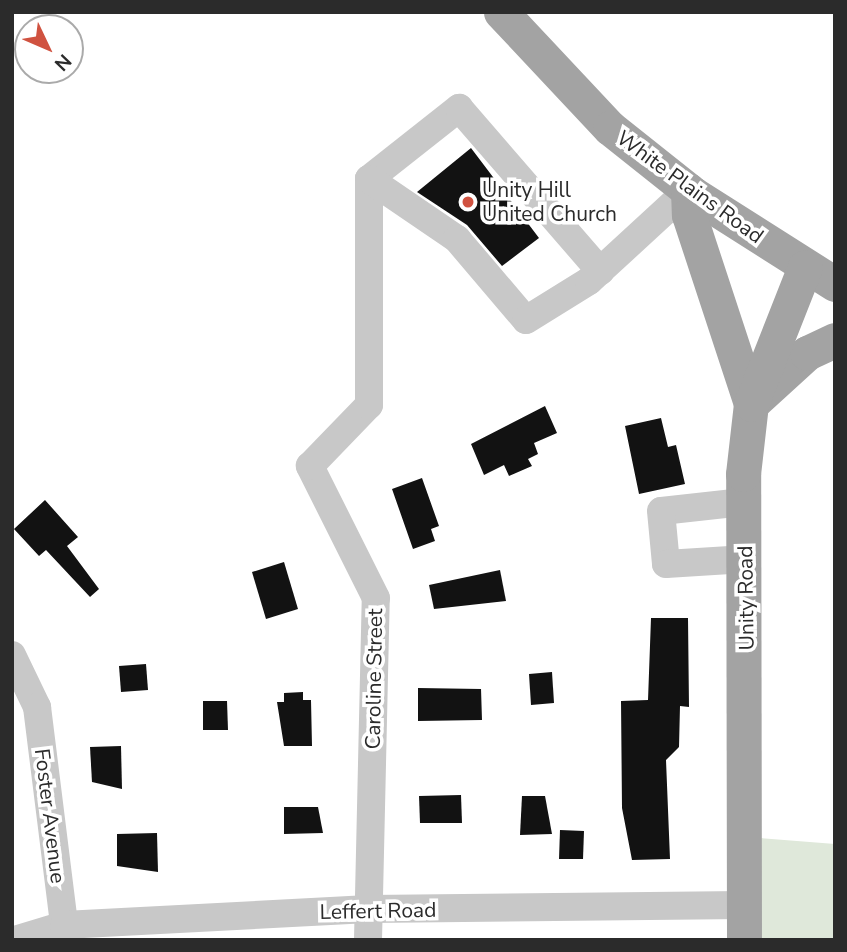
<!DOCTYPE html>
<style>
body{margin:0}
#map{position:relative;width:847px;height:952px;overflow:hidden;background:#fff;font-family:"Nunito Sans",sans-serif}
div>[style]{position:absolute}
.green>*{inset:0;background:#dfe8da}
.building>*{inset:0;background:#121212}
.minor>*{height:28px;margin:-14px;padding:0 14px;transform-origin:14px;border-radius:14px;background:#c8c8c8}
.major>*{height:35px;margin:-17.5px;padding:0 17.5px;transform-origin:17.5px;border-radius:17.5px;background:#a3a3a3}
.dots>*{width:19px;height:19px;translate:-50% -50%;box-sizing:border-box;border:4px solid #fff;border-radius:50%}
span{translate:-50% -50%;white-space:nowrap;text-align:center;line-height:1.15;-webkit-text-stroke:7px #fff;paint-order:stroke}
.street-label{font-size:21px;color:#2b2b2b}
.poi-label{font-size:21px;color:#2b2b2b}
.left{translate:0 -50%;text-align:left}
.frame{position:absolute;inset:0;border:14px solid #2b2b2b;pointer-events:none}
.north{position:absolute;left:14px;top:14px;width:70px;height:70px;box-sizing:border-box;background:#fff;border:2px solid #aaa;border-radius:50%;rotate:134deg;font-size:19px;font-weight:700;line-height:28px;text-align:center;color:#2b2b2b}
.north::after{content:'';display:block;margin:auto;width:24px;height:32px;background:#d05240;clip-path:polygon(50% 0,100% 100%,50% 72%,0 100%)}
</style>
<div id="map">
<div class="green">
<i style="clip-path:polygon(760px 838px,835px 844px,835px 940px,753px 940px)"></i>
</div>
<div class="building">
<i style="clip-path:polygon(471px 148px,539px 238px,502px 266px,467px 225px,417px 192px)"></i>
<i style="clip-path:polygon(545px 406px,557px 433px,534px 443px,538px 454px,528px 459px,532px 466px,509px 476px,504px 465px,484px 475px,471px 444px)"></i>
<i style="clip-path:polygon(661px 418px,668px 447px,676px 445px,685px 484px,639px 494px,625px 426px)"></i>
<i style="clip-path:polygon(422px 478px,439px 526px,431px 529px,435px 541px,413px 549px,392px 489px)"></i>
<i style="clip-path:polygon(45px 500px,78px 537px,67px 546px,99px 589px,90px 597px,46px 550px,39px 556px,14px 529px)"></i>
<i style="clip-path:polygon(284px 562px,298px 609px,266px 619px,252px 572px)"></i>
<i style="clip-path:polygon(500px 570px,506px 601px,434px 609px,429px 585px)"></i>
<i style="clip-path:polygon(651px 618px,688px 618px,689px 707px,680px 706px,679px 747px,666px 760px,670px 859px,632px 860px,622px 808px,621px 701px,648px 700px)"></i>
<i style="clip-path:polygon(146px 664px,148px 690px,121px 692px,119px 666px)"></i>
<i style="clip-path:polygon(552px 672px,554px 703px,531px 705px,529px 674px)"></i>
<i style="clip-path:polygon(418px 688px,481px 689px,482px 720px,418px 721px)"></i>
<i style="clip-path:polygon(303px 692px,303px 700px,311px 700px,312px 746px,284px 746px,277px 702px,284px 702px,284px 693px)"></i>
<i style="clip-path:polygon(203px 701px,227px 701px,228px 730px,203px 730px)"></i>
<i style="clip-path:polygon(121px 746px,122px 789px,92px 782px,90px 747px)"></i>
<i style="clip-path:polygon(461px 795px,462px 823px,420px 823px,419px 796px)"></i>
<i style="clip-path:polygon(522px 796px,545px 796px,552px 834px,520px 835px)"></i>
<i style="clip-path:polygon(284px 807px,318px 807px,323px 833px,284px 834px)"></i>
<i style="clip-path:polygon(560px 830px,584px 831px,583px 859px,559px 859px)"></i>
<i style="clip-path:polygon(157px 833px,158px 872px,117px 866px,117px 834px)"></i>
</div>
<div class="minor">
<i style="left:369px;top:179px;width:115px;rotate:-38.3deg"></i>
<i style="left:459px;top:108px;width:216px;rotate:49.1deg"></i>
<i style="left:743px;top:502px;width:82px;rotate:173.7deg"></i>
<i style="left:661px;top:511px;width:53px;rotate:84.6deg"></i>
<i style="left:666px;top:564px;width:80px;rotate:-3.6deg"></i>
<i style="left:12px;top:655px;width:58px;rotate:64.3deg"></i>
<i style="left:37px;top:707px;width:220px;rotate:82.9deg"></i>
<i style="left:15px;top:940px;width:51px;rotate:-17deg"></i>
<i style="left:64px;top:925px;width:305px;rotate:-3deg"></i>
<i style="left:369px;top:909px;width:374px;rotate:-0.6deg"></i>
<i style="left:368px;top:940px;width:342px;rotate:-88.7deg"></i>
<i style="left:376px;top:598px;width:148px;rotate:-116.6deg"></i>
<i style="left:310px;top:466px;width:85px;rotate:-46deg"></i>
<i style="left:369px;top:405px;width:226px;rotate:-90deg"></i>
<i style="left:369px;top:179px;width:107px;rotate:34.3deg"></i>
<i style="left:457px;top:239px;width:106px;rotate:49.6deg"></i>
<i style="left:526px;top:320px;width:74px;rotate:-31.8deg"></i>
<i style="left:589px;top:281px;width:134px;rotate:-42.6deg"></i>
</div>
<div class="major">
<i style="left:501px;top:12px;width:159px;rotate:46.8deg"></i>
<i style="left:610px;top:128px;width:106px;rotate:38.5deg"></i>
<i style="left:693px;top:194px;width:168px;rotate:32.4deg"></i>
<i style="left:688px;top:190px;width:25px;rotate:88deg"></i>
<i style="left:689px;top:215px;width:199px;rotate:71.8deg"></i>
<i style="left:751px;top:404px;width:76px;rotate:-42.3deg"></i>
<i style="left:807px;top:353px;width:31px;rotate:-25deg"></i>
<i style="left:744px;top:940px;width:466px;rotate:-90.1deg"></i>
<i style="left:743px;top:474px;width:70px;rotate:-83.5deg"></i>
<i style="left:751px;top:404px;width:147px;rotate:-68.5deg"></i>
</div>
<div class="dots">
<i style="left:468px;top:202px;background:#d05240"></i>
</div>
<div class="street-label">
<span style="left:690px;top:187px;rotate:36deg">White Plains Road</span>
<span style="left:746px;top:598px;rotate:-91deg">Unity Road</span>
<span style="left:374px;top:679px;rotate:-89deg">Caroline Street</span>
<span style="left:50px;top:816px;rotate:83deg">Foster Avenue</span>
<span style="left:378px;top:911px;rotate:-1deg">Leffert Road</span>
</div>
<div class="poi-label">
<span class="left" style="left:482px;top:202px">Unity Hill<br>United Church</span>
</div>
<div class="frame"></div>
<div class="north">N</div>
</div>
